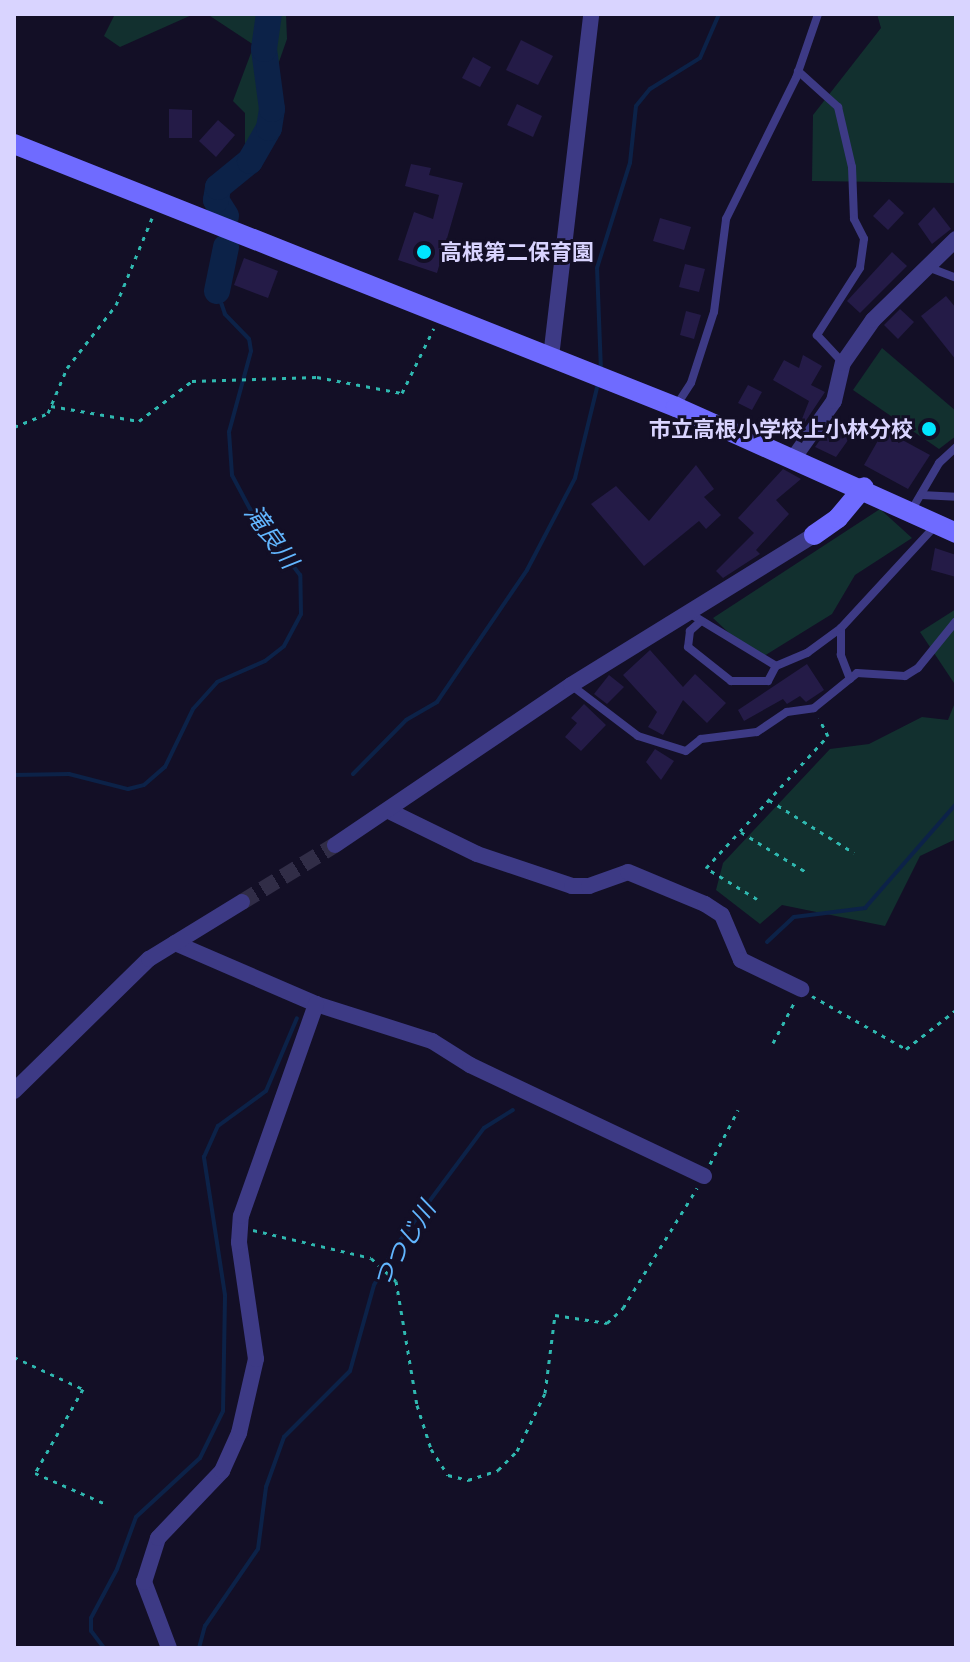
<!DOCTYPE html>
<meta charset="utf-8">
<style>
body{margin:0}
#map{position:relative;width:970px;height:1662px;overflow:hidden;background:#130f26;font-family:Barlow,"Noto Sans JP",sans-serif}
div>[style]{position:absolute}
.green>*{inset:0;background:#12302f}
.stream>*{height:4px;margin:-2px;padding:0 2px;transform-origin:2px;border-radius:2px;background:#0c2248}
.river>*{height:26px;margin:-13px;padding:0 13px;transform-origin:13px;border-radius:13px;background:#0c2248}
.building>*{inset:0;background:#241b47}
.street-tunnel>*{height:16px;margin-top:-8px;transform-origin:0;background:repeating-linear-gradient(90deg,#312d47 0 16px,transparent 0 24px)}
.path>*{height:3px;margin-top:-1.5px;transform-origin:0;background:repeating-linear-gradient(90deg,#2fb8b0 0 4px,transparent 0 10px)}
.lane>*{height:8px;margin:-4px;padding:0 4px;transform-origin:4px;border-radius:4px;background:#3d3a85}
.street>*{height:16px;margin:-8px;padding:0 8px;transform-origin:8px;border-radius:8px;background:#3d3a85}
.secondary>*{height:20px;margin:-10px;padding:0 10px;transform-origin:10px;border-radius:10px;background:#6f6bff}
.dots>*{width:22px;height:22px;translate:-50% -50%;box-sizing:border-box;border:4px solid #130f26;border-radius:50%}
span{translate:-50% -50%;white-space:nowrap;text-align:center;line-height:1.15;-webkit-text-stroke:6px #130f26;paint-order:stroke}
.poi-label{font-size:22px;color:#d9d4ff;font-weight:700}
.left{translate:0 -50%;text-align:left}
.right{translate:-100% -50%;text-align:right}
.water-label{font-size:24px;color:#62b6ff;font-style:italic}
.frame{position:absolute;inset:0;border:16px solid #d9d4ff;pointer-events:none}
</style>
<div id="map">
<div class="green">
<i style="clip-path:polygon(115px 14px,194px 14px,120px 47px,104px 36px)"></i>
<i style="clip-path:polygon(207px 14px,286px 14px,287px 39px,274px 76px,267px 125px,253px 142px,245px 144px,245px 113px,233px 101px,254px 45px)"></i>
<i style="clip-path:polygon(877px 14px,956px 14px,956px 183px,812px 181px,813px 115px,881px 28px)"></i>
<i style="clip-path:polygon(882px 348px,956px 411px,956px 436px,939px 449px,853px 390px)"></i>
<i style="clip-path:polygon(880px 509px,912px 538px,855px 575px,832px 614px,764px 656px,746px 649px,713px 618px)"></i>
<i style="clip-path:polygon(956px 609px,956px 686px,920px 632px)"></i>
<i style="clip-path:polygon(956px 700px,956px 839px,920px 856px,885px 926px,782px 905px,760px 924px,716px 890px,723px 863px,830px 749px,869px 744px,922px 717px,948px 720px)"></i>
</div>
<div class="stream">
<i style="left:601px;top:371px;width:103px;rotate:-92.2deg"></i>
<i style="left:597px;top:268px;width:110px;rotate:-72.6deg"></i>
<i style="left:630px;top:163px;width:57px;rotate:-84deg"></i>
<i style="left:636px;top:106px;width:22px;rotate:-51deg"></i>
<i style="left:650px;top:89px;width:59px;rotate:-31.8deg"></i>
<i style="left:700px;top:58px;width:48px;rotate:-66.6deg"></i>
<i style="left:353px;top:774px;width:76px;rotate:-45.5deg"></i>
<i style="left:406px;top:720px;width:36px;rotate:-30deg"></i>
<i style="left:437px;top:702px;width:160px;rotate:-55.7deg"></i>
<i style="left:527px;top:570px;width:104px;rotate:-62.4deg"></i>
<i style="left:575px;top:478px;width:97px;rotate:-76.3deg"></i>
<i style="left:14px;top:775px;width:55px;rotate:-1deg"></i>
<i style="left:69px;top:774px;width:61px;rotate:14.3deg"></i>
<i style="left:128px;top:789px;width:16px;rotate:-14deg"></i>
<i style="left:144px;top:785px;width:28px;rotate:-41deg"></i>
<i style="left:165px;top:767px;width:64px;rotate:-64.2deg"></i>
<i style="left:193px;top:709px;width:36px;rotate:-48deg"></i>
<i style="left:217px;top:682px;width:52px;rotate:-23.6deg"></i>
<i style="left:265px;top:661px;width:24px;rotate:-38deg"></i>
<i style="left:284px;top:646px;width:36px;rotate:-62deg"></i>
<i style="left:301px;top:614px;width:39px;rotate:-91deg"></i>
<i style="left:300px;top:575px;width:83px;rotate:-127.1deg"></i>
<i style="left:250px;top:509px;width:38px;rotate:-118deg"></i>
<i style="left:232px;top:475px;width:43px;rotate:-94deg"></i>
<i style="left:229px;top:432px;width:84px;rotate:-74.8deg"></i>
<i style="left:251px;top:351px;width:12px;rotate:-99deg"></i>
<i style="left:249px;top:339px;width:35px;rotate:-134deg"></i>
<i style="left:225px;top:314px;width:24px;rotate:-109deg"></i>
<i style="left:767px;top:942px;width:37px;rotate:-43deg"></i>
<i style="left:794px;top:917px;width:72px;rotate:-7.2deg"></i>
<i style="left:865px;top:908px;width:138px;rotate:-48.8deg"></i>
<i style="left:104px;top:1648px;width:21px;rotate:-127deg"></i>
<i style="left:91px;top:1631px;width:13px;rotate:-90deg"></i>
<i style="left:91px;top:1618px;width:55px;rotate:-62deg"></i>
<i style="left:117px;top:1569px;width:55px;rotate:-69.9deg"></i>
<i style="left:136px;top:1517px;width:87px;rotate:-42.7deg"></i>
<i style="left:200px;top:1458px;width:52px;rotate:-63.9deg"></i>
<i style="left:223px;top:1411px;width:116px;rotate:-89deg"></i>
<i style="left:225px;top:1295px;width:140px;rotate:-98.7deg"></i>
<i style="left:204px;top:1157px;width:34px;rotate:-66deg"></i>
<i style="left:218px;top:1126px;width:59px;rotate:-36.1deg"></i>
<i style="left:266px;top:1091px;width:79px;rotate:-67deg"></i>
<i style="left:199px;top:1648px;width:23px;rotate:-75deg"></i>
<i style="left:205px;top:1626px;width:93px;rotate:-55.5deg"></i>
<i style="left:258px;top:1549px;width:63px;rotate:-82.6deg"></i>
<i style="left:266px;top:1487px;width:53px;rotate:-70.2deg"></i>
<i style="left:284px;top:1437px;width:93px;rotate:-45deg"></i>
<i style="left:350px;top:1371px;width:89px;rotate:-74.4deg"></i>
<i style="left:374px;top:1285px;width:45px;rotate:-60.6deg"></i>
<i style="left:396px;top:1246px;width:147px;rotate:-53.3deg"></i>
<i style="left:484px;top:1128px;width:34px;rotate:-32deg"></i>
</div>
<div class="river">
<i style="left:226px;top:216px;width:19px;rotate:-122deg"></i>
<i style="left:216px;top:200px;width:13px;rotate:-81deg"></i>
<i style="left:218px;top:187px;width:41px;rotate:-39.1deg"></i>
<i style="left:250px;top:161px;width:38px;rotate:-60deg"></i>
<i style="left:269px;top:128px;width:19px;rotate:-81deg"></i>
<i style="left:272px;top:109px;width:61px;rotate:-97.6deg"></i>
<i style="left:264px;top:49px;width:35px;rotate:-82deg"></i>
<i style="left:217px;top:291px;width:45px;rotate:-78.4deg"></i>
</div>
<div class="building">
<i style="clip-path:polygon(521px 40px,553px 56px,538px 85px,506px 70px)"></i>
<i style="clip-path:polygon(473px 57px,491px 67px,480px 87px,462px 78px)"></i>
<i style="clip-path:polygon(517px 104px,542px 116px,533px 137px,507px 125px)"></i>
<i style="clip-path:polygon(169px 109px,192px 110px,192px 138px,169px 138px)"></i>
<i style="clip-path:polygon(218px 120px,235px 135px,216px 157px,199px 141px)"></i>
<i style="clip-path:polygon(411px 164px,431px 168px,429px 175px,463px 183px,437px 273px,398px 260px,414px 212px,433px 219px,439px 195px,405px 186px)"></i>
<i style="clip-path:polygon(889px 199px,904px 213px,888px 230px,873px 216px)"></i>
<i style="clip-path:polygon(934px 207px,951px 229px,932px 244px,918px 224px)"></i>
<i style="clip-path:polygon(660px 218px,691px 227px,684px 250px,653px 241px)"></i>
<i style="clip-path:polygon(892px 252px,907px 266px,860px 313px,847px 301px)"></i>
<i style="clip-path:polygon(244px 258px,278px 271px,268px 298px,234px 285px)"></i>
<i style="clip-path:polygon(685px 264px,705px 269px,699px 292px,679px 287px)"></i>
<i style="clip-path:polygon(946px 296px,956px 308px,956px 360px,921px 316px)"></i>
<i style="clip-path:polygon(900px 309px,914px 322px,898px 339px,884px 325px)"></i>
<i style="clip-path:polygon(686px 311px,701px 315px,694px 339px,680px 335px)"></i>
<i style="clip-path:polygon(803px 355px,822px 366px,811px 385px,825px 392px,795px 437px,809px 401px,773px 380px,784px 360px,799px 368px)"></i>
<i style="clip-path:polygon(748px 385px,762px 392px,752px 410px,738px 403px)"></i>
<i style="clip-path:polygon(830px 426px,851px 436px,836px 457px,815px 447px)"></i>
<i style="clip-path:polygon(884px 430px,930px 455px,908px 489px,864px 465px)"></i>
<i style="clip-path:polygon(696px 465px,714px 489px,704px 497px,721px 515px,706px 529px,699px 521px,644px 566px,591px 504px,616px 486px,649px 521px)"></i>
<i style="clip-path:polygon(783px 469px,801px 479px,776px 500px,789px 514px,756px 550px,760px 554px,723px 578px,716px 571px,754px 533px,738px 518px)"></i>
<i style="clip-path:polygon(935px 548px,956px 555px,956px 577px,931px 570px)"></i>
<i style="clip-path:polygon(650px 650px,683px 687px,695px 674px,726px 703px,707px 723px,683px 700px,663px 735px,648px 727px,657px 712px,623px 675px)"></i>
<i style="clip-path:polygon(807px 664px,824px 690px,806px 702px,800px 696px,787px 704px,783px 699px,744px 721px,738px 710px)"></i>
<i style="clip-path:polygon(609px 675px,624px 687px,607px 704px,594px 694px)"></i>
<i style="clip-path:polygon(584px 704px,606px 725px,581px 751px,565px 737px,577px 723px,571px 718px)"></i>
<i style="clip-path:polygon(655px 749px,674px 761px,661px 780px,646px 762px)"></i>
</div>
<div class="street-tunnel">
<i style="left:242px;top:902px;width:109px;rotate:-31.5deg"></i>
</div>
<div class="path">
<i style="left:51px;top:406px;width:89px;rotate:9.7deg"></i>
<i style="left:139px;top:421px;width:66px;rotate:-37deg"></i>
<i style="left:192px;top:381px;width:125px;rotate:-1.8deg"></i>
<i style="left:317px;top:377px;width:86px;rotate:10.7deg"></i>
<i style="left:402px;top:393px;width:72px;rotate:-63.8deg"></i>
<i style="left:14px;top:427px;width:37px;rotate:-22deg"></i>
<i style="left:48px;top:413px;width:49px;rotate:-67.1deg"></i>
<i style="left:67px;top:368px;width:80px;rotate:-52.1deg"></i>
<i style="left:116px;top:305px;width:94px;rotate:-67.5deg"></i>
<i style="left:769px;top:800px;width:100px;rotate:31.9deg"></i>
<i style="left:741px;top:832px;width:76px;rotate:31.6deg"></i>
<i style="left:757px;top:899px;width:60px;rotate:-148.7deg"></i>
<i style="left:706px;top:868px;width:180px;rotate:-47.3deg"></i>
<i style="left:828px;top:736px;width:20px;rotate:-117deg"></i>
<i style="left:812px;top:996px;width:108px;rotate:29.4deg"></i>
<i style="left:906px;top:1049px;width:63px;rotate:-38deg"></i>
<i style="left:773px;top:1043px;width:45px;rotate:-62.3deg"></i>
<i style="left:710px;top:1164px;width:61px;rotate:-62.6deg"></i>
<i style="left:253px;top:1230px;width:121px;rotate:13.3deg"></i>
<i style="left:371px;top:1258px;width:34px;rotate:43deg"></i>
<i style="left:396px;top:1281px;width:126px;rotate:80.4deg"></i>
<i style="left:417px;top:1405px;width:46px;rotate:72.3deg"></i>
<i style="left:431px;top:1449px;width:31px;rotate:57deg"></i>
<i style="left:448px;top:1475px;width:21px;rotate:14deg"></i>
<i style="left:468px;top:1480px;width:32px;rotate:-18deg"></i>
<i style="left:498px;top:1470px;width:27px;rotate:-45deg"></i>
<i style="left:517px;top:1451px;width:64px;rotate:-64.2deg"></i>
<i style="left:545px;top:1393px;width:79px;rotate:-82.7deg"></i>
<i style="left:555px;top:1315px;width:53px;rotate:8.7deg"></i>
<i style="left:607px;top:1323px;width:22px;rotate:-43deg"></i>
<i style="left:623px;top:1308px;width:141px;rotate:-58.3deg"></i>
<i style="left:14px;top:1357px;width:76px;rotate:24.9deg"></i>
<i style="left:83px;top:1389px;width:97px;rotate:119.7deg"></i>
<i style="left:35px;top:1473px;width:77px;rotate:23.6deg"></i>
</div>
<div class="lane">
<i style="left:798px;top:71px;width:54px;rotate:42deg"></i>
<i style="left:838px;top:107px;width:62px;rotate:76.9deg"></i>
<i style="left:852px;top:167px;width:52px;rotate:87.8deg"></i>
<i style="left:854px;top:219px;width:22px;rotate:63deg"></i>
<i style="left:864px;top:239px;width:29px;rotate:98deg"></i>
<i style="left:860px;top:268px;width:80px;rotate:122.7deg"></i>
<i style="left:817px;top:335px;width:38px;rotate:47deg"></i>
<i style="left:925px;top:266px;width:33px;rotate:21deg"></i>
<i style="left:676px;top:406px;width:27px;rotate:-57deg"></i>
<i style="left:691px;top:383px;width:75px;rotate:-72.1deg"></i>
<i style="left:714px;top:312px;width:94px;rotate:-82.6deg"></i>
<i style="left:726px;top:219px;width:157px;rotate:-63.6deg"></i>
<i style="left:796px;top:78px;width:68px;rotate:-71deg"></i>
<i style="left:921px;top:495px;width:35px;rotate:3deg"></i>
<i style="left:911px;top:511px;width:56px;rotate:-59.7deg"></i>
<i style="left:939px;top:463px;width:23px;rotate:-43deg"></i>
<i style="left:689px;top:613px;width:102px;rotate:31.3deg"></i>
<i style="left:776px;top:666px;width:34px;rotate:-23deg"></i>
<i style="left:807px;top:653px;width:42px;rotate:-36.3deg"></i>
<i style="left:701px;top:621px;width:15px;rotate:138deg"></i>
<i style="left:690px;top:631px;width:16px;rotate:97deg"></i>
<i style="left:688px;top:647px;width:55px;rotate:38.3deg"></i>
<i style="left:731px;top:681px;width:37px"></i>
<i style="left:768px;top:681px;width:17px;rotate:-62deg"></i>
<i style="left:850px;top:679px;width:26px;rotate:-111deg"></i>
<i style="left:841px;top:655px;width:27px;rotate:-90deg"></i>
<i style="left:841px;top:628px;width:142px;rotate:-47.3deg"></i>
<i style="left:571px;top:685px;width:84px;rotate:37.3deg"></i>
<i style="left:638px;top:736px;width:50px;rotate:17.4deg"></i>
<i style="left:686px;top:751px;width:19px;rotate:-39deg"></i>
<i style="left:701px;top:739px;width:56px;rotate:-7.1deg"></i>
<i style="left:757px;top:732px;width:36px;rotate:-34deg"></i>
<i style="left:787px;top:712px;width:27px;rotate:-8deg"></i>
<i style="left:814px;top:708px;width:55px;rotate:-39.1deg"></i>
<i style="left:857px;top:673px;width:48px;rotate:3.6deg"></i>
<i style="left:905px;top:676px;width:15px;rotate:-32deg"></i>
<i style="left:918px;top:668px;width:60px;rotate:-51deg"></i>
</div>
<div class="street">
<i style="left:551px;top:357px;width:345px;rotate:-83.3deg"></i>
<i style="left:795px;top:456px;width:67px;rotate:-54.7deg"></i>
<i style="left:834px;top:401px;width:39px;rotate:-77deg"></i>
<i style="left:843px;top:363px;width:52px;rotate:-55.1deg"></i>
<i style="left:873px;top:320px;width:116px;rotate:-44.3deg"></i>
<i style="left:389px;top:811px;width:98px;rotate:26deg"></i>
<i style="left:477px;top:854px;width:100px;rotate:18.6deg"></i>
<i style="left:572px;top:886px;width:17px"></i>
<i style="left:589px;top:886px;width:41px;rotate:-19.7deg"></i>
<i style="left:628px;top:872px;width:83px;rotate:22.6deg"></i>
<i style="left:705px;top:904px;width:20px;rotate:33deg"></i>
<i style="left:722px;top:915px;width:49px;rotate:67.1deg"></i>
<i style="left:741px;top:960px;width:67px;rotate:25.8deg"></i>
<i style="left:335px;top:845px;width:285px;rotate:-34.1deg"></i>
<i style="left:571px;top:685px;width:286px;rotate:-31.7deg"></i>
<i style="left:175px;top:943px;width:154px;rotate:23.4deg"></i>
<i style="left:316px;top:1004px;width:122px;rotate:17.7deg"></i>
<i style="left:432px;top:1041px;width:45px;rotate:32.3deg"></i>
<i style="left:470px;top:1065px;width:259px;rotate:25.4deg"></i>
<i style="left:14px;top:1091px;width:189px;rotate:-44.4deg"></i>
<i style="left:149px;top:959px;width:109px;rotate:-31.5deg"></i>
<i style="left:169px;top:1648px;width:71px;rotate:-110.7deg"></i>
<i style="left:144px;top:1582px;width:46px;rotate:-72.3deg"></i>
<i style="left:158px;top:1538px;width:93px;rotate:-46.3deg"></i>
<i style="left:222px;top:1471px;width:42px;rotate:-65.9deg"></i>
<i style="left:239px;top:1433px;width:76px;rotate:-77.1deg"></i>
<i style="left:256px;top:1359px;width:118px;rotate:-98.3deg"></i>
<i style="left:239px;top:1242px;width:26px;rotate:-86deg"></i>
<i style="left:241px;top:1216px;width:225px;rotate:-70.5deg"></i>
</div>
<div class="secondary">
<i style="left:14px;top:144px;width:712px;rotate:21.67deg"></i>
<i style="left:676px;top:407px;width:307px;rotate:24.2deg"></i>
<i style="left:814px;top:535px;width:29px;rotate:-35deg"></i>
<i style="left:838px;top:518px;width:40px;rotate:-50deg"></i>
</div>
<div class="dots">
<i style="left:424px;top:252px;background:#00e5ff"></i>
<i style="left:929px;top:429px;background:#00e5ff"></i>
</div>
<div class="poi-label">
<span class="left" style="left:440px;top:252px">高根第二保育園</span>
<span class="right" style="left:913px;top:429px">市立高根小学校上小林分校</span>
</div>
<div class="water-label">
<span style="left:272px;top:536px;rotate:54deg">滝良川</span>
<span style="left:403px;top:1244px;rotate:-58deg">つつじ川</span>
</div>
<div class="frame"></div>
</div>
